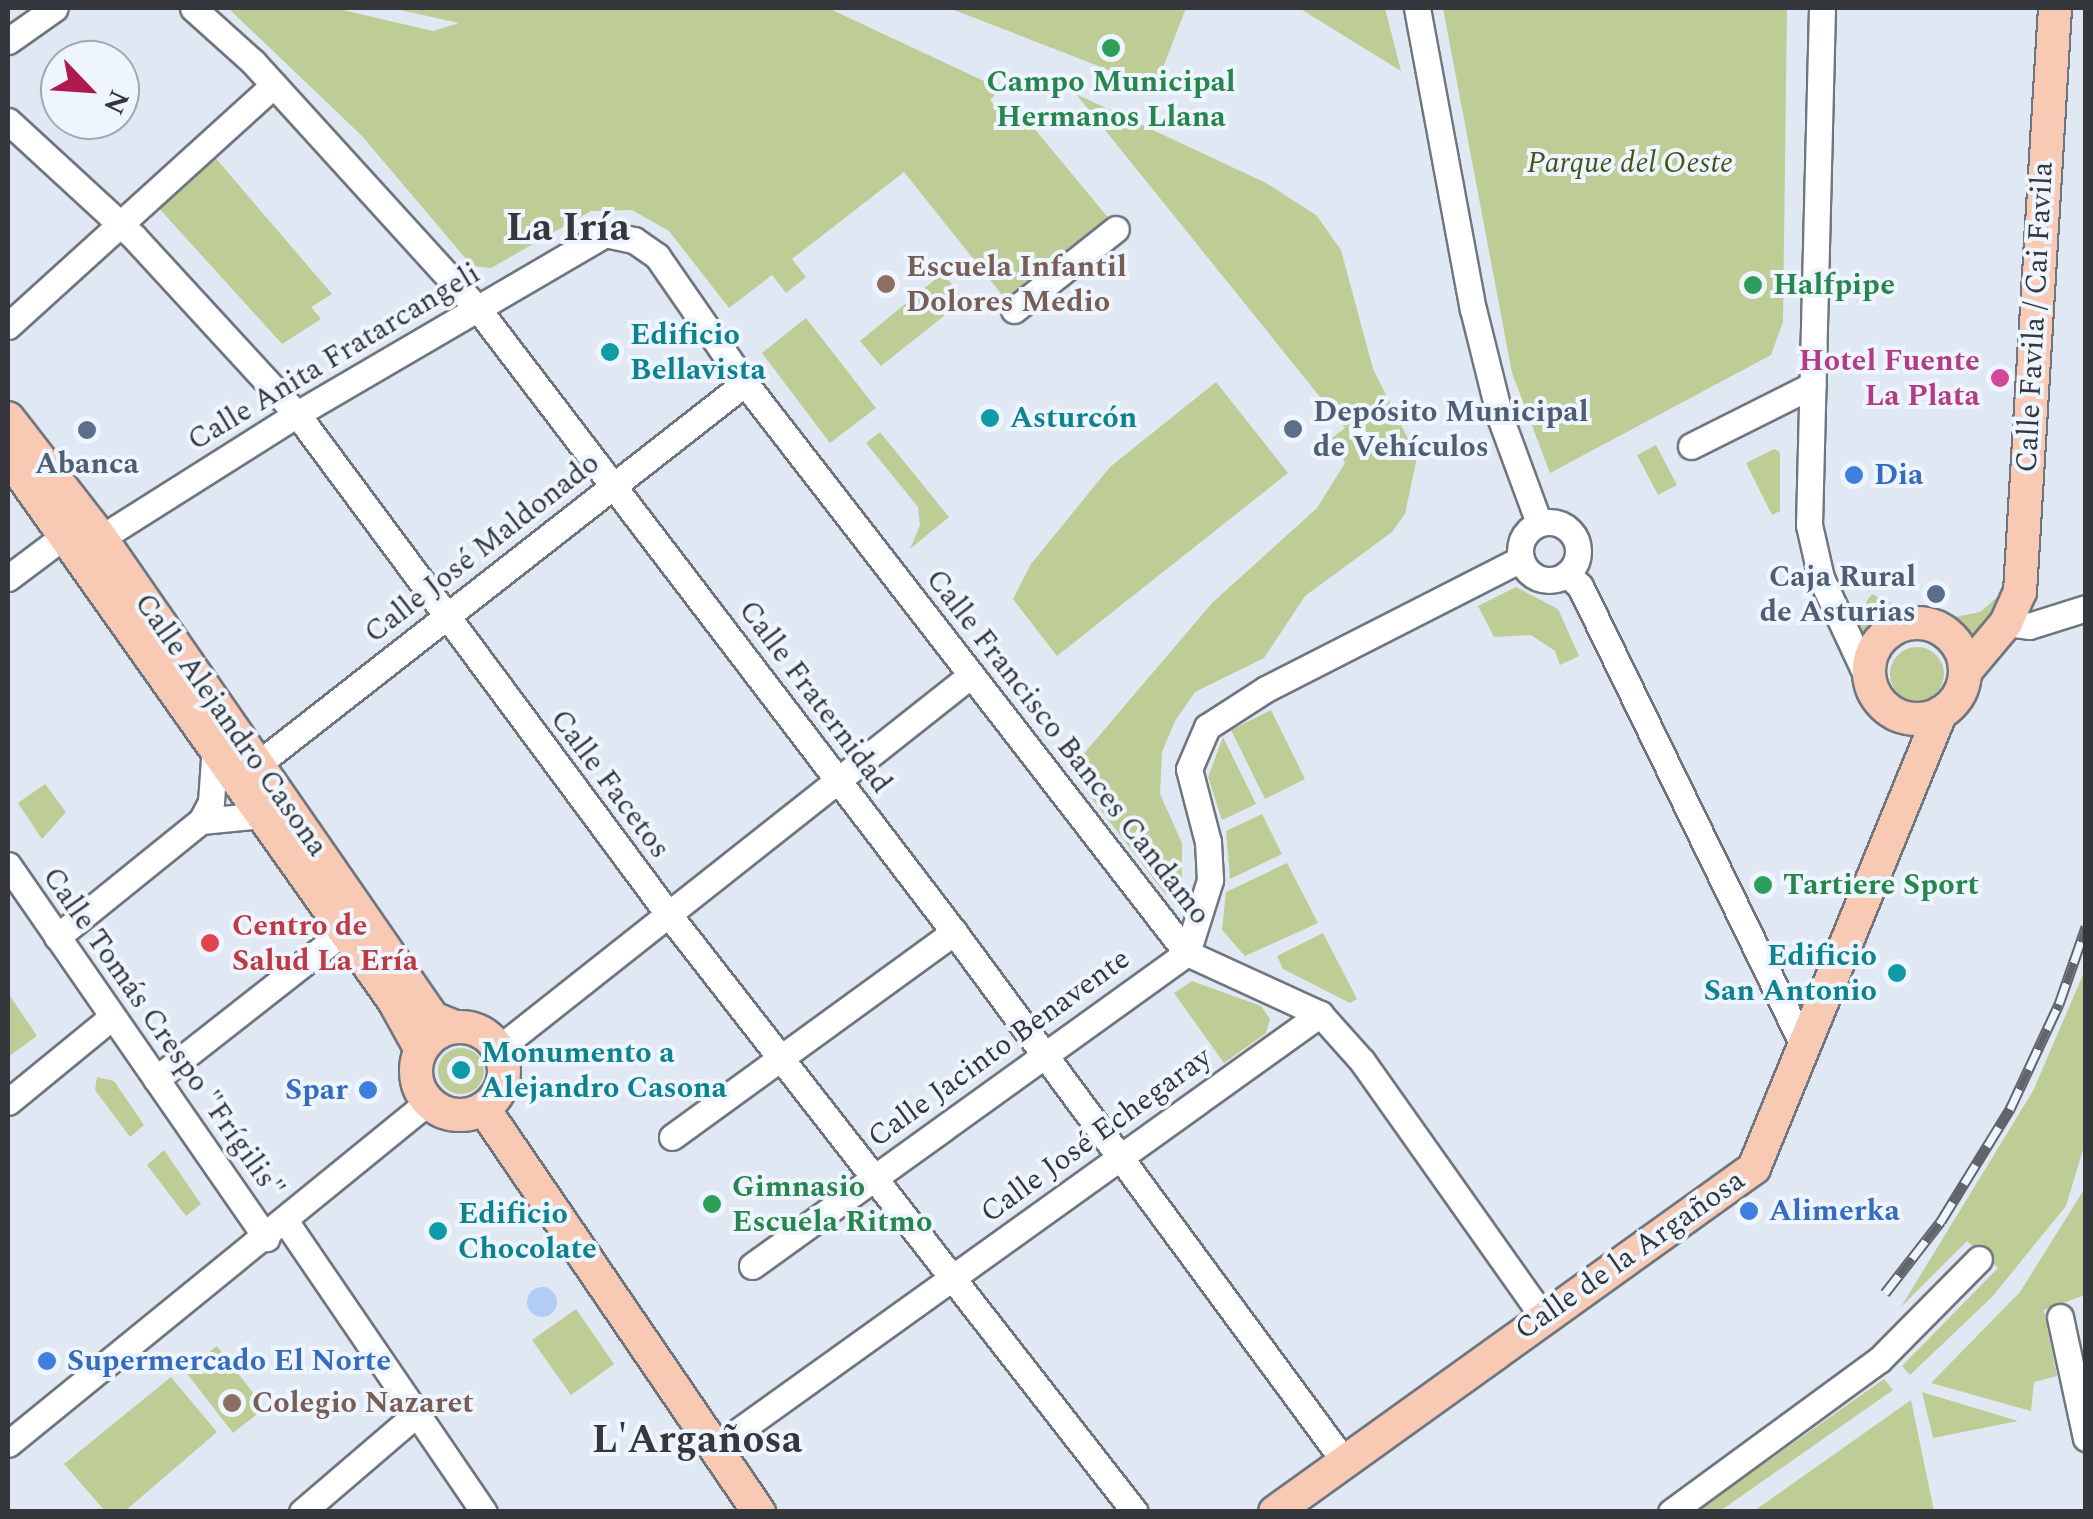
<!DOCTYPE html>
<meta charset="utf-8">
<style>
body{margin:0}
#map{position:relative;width:2093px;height:1519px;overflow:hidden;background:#e0e8f3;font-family:Spectral,serif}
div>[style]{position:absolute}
.green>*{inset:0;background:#bdcd95}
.round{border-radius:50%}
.water>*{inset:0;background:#b1ccf5}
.roads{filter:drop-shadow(2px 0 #6f7680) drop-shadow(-2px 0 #6f7680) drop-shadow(0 2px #6f7680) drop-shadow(0 -2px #6f7680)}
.minor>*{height:25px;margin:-12.5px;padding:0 12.5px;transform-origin:12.5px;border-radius:12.5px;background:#fff}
.minor>.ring{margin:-12.5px;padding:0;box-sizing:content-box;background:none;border:25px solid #fff;border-radius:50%}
.major>*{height:32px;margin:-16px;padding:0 16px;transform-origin:16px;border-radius:16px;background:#f8cab3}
.major>.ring{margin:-16px;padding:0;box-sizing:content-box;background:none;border:32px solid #f8cab3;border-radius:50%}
.rail>*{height:11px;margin-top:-5.5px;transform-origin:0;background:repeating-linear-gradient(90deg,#eff5fe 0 22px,#61656b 0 44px);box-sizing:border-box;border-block:2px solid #61656b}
.dots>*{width:28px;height:28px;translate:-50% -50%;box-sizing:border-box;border:5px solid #eff5fe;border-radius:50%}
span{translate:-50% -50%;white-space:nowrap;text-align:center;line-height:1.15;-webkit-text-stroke:8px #eff5fe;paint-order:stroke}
.leisure-label{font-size:30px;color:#27864d;font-weight:700}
.left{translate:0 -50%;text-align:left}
.park-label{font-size:30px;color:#46531a;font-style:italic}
.education-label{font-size:30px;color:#785e54;font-weight:700}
.street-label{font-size:30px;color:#34373b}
.culture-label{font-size:30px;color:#0d838f;font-weight:700}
.right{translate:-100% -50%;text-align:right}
.hotel-label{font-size:30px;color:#b23c85;font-weight:700}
.service-label{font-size:30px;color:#4e5e75;font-weight:700}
.shop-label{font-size:30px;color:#366cbe;font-weight:700}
.health-label{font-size:30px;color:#be3a42;font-weight:700}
.district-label{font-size:40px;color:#34373b;font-weight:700}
.frame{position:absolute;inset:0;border:10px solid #34373b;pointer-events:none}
.north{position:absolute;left:40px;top:40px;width:100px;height:100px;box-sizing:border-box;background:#eff5fe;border:2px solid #a4a9b0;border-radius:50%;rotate:115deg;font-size:28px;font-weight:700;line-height:40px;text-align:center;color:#34373b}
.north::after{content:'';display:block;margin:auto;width:35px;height:45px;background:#ad1a4b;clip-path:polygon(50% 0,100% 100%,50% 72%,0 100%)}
</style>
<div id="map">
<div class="green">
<i style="clip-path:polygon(228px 8px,334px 8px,433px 31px,459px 23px,391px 8px,828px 8px,1001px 89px,990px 100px,1002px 114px,1014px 104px,1110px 220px,1007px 301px,904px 172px,792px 259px,806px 277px,786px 293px,772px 275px,729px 308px,669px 231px,632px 210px,591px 211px,491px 268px,472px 266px,362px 136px)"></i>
<i style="clip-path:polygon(949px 8px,1186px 8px,1155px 88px)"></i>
<i style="clip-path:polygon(1299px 8px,1385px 8px,1401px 71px)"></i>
<i style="clip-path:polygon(1443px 8px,1787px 8px,1783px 322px,1771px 355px,1550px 473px,1512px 373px)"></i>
<i style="clip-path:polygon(1076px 94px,1266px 183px,1316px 215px,1341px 250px,1373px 369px,1417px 457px,1405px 514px,1392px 532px,1305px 596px,1264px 658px,1195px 692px,1175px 721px,1162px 752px,1160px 794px,1182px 843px,1182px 884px,1166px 895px,1070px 770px,1212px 603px,1317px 508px,1345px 463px,1332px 438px,1345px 428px)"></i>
<i style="clip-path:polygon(213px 155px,332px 294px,311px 307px,321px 319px,282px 344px,156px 205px)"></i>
<i style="clip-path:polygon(943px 273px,964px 300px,881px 366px,860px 341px)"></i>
<i style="clip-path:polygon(806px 318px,876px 408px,830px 443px,762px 353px)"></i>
<i style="clip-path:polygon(1216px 382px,1288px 473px,1057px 656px,1013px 599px,1031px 564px,1110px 467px)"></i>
<i style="clip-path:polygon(880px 432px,949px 517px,910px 549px,920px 525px,918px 507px,866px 443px)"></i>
<i style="clip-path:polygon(1656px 445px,1677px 485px,1658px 495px,1637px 455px)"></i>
<i style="clip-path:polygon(1774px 449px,1780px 452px,1780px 511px,1772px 515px,1746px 463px)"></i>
<i style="clip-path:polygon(1516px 587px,1558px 609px,1579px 656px,1560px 665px,1555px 651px,1531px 635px,1494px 637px,1478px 606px)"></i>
<i style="clip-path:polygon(2003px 592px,1994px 616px,1969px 642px,1940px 620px,1980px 612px)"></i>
<i style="clip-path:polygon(1872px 594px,1908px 612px,1865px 647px,1852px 622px)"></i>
<i class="round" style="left:1890px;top:647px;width:54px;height:54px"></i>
<i style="clip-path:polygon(1271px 710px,1305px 779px,1265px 799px,1231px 730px)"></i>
<i style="clip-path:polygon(1223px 737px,1256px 804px,1222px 820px,1208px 777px)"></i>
<i style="clip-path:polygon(45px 784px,66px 812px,42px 839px,18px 803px)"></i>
<i style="clip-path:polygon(1262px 814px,1282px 854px,1230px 879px,1226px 831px)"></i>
<i style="clip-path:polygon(1287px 863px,1318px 923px,1245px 956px,1222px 930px,1226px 892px)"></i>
<i style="clip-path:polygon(1323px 933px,1357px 999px,1350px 1003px,1283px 969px,1277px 956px)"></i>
<i style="clip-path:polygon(2085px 970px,2085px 1143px,2066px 1206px,1992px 1297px,1910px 1375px,1902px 1366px,1998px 1268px,1967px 1241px,1901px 1307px,2033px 1091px)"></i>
<i style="clip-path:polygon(1192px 981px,1261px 1006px,1270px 1019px,1266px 1033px,1224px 1063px,1174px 993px)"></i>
<i style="clip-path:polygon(8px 993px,37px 1036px,8px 1057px)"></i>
<i class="round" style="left:438px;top:1048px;width:46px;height:46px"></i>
<i style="clip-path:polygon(97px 1077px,114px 1081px,144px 1125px,130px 1137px,95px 1090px)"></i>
<i style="clip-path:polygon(164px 1150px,201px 1204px,186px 1216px,147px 1165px)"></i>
<i style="clip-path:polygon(2085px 1188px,2085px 1295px,2044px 1310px,2057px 1376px,2034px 1382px,2031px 1411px,1931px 1383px,2020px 1292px)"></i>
<i style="clip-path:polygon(576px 1309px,614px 1364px,571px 1395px,532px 1340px)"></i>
<i style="clip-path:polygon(217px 1346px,265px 1408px,233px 1433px,185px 1371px)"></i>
<i style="clip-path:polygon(171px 1377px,217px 1432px,125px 1511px,105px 1511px,64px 1464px)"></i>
<i style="clip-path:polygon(1884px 1379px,1893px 1390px,1720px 1511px,1697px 1511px)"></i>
<i style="clip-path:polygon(1922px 1392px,2018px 1421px,1933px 1438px)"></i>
<i style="clip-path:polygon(1911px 1400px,1934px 1511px,1754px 1511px)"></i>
</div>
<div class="water">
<i class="round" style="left:527px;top:1287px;width:30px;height:30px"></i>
</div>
<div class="roads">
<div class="minor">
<i style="left:193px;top:8px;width:81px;rotate:42deg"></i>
<i style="left:253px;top:62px;width:334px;rotate:47.7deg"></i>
<i style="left:478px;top:309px;width:784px;rotate:52.62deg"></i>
<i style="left:954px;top:932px;width:657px;rotate:53.6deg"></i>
<i style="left:1417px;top:8px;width:306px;rotate:79.5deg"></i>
<i style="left:1473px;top:309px;width:111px;rotate:76deg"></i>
<i style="left:1500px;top:417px;width:113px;rotate:69.8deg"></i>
<i style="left:1822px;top:8px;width:517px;rotate:91.44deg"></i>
<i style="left:1809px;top:525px;width:54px;rotate:77.2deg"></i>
<i style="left:1821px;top:578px;width:118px;rotate:65deg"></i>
<i style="left:8px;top:41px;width:57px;rotate:-35.1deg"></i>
<i style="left:8px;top:121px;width:171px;rotate:42.6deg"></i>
<i style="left:134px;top:237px;width:241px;rotate:47.4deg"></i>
<i style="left:297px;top:414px;width:624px;rotate:53.41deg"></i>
<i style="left:669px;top:915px;width:757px;rotate:52.03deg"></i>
<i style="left:1014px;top:310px;width:130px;rotate:-38.5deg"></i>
<i style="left:8px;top:326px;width:359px;rotate:-42.2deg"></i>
<i style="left:1691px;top:446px;width:136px;rotate:-26.6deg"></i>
<i class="ring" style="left:1520px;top:522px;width:33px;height:33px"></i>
<i style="left:101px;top:538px;width:232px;rotate:-32.3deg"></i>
<i style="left:297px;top:414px;width:357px;rotate:-30.3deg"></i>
<i style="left:605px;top:234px;width:30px;rotate:12deg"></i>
<i style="left:634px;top:240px;width:28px;rotate:35deg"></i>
<i style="left:657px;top:256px;width:155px;rotate:55.3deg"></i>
<i style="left:745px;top:383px;width:721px;rotate:52.21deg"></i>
<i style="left:1187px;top:953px;width:146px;rotate:24.6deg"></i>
<i style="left:1320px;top:1014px;width:63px;rotate:48.2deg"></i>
<i style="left:1362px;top:1061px;width:314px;rotate:54.7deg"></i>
<i style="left:1567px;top:574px;width:18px;rotate:43deg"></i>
<i style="left:1580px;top:586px;width:515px;rotate:64.08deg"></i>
<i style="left:8px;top:578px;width:75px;rotate:-36.9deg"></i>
<i style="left:2006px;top:623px;width:23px;rotate:7deg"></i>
<i style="left:2029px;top:626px;width:60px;rotate:-17.5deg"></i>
<i style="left:258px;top:764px;width:618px;rotate:-38.04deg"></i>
<i style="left:201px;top:821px;width:62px;rotate:-5.5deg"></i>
<i style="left:8px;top:865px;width:454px;rotate:55.3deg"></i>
<i style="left:57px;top:937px;width:185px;rotate:-38.9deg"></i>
<i style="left:201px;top:821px;width:21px;rotate:-62deg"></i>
<i style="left:211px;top:802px;width:57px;rotate:-86deg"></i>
<i style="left:1187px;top:953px;width:77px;rotate:-72.5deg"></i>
<i style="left:1210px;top:880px;width:38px;rotate:-93deg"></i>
<i style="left:1208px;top:842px;width:75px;rotate:-104.6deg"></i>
<i style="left:1189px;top:769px;width:46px;rotate:-66.8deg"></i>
<i style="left:1207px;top:727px;width:70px;rotate:-32.8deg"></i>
<i style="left:1266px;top:689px;width:286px;rotate:-27deg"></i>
<i style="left:498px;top:1049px;width:603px;rotate:-38.33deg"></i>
<i style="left:156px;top:1079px;width:240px;rotate:-38.1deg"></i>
<i style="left:8px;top:1102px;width:134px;rotate:-39.3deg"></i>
<i style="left:672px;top:1137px;width:349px;rotate:-36deg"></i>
<i style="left:286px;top:1222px;width:351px;rotate:55.7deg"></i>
<i style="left:752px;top:1266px;width:536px;rotate:-35.74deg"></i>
<i style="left:2060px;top:1317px;width:124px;rotate:77.9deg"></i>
<i style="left:8px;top:1444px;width:542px;rotate:-39.16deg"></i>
<i style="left:715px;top:1448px;width:745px;rotate:-35.65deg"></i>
<i style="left:302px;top:1512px;width:149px;rotate:-40.6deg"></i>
<i style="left:1671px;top:1512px;width:258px;rotate:-36.2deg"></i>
<i style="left:1879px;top:1360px;width:142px;rotate:-45.3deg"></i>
</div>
<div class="major">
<i style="left:8px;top:418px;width:152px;rotate:52.2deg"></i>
<i style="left:101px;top:538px;width:584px;rotate:55.33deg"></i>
<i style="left:433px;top:1018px;width:24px;rotate:22deg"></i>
<i style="left:8px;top:456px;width:668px;rotate:54.69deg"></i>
<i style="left:394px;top:1001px;width:56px;rotate:61.1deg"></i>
<i class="ring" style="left:1869px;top:623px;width:64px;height:64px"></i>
<i style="left:1965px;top:672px;width:64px;rotate:-50.1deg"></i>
<i style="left:2006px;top:623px;width:34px;rotate:-66deg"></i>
<i style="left:2020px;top:592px;width:585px;rotate:-86.57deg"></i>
<i class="ring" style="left:416px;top:1027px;width:56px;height:56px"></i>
<i style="left:484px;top:1109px;width:488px;rotate:55.7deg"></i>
<i style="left:1275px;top:1512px;width:590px;rotate:-35.68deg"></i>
<i style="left:1754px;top:1168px;width:492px;rotate:-67.7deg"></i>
</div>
</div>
<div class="rail">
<i style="left:1885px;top:1293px;width:91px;rotate:-52.1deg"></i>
<i style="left:1941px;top:1221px;width:132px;rotate:-58.4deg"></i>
<i style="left:2010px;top:1109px;width:116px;rotate:-65deg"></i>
<i style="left:2059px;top:1004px;width:82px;rotate:-70.7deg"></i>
</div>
<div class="dots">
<i style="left:1111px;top:48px;background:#2e9e5b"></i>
<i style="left:886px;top:284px;background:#8d6e63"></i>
<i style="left:1753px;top:285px;background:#2e9e5b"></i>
<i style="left:610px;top:352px;background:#0f9aa8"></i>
<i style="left:2000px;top:378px;background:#d1479c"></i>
<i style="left:990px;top:418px;background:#0f9aa8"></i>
<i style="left:1293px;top:429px;background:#5c6f8a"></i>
<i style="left:87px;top:430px;background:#5c6f8a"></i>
<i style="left:1854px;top:475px;background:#3f7fe0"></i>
<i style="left:1936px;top:594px;background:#5c6f8a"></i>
<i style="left:1763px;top:885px;background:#2e9e5b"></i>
<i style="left:210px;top:943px;background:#e0444e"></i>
<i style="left:1897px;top:973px;background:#0f9aa8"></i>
<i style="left:461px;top:1070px;background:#0f9aa8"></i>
<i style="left:368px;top:1090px;background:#3f7fe0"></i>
<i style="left:712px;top:1204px;background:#2e9e5b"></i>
<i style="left:1749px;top:1211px;background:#3f7fe0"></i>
<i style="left:438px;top:1231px;background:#0f9aa8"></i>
<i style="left:47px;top:1361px;background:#3f7fe0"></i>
<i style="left:232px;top:1403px;background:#8d6e63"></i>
</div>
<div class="leisure-label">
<span style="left:1111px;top:99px">Campo Municipal<br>Hermanos Llana</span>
<span class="left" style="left:1773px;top:285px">Halfpipe</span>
<span class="left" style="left:1783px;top:885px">Tartiere Sport</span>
<span class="left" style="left:732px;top:1204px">Gimnasio<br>Escuela Ritmo</span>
</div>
<div class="park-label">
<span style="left:1630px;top:163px">Parque del Oeste</span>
</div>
<div class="education-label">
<span class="left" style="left:906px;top:284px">Escuela Infantil<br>Dolores Medio</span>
<span class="left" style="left:252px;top:1403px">Colegio Nazaret</span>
</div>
<div class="street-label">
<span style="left:2035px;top:317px;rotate:-87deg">Calle Favila / Cai Favila</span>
<span style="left:334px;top:357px;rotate:-31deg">Calle Anita Fratarcangeli</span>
<span style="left:482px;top:548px;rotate:-38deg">Calle José Maldonado</span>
<span style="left:815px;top:697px;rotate:53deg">Calle Fraternidad</span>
<span style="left:231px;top:725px;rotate:55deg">Calle Alejandro Casona</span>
<span style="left:1068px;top:747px;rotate:52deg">Calle Francisco Bances Candamo</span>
<span style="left:610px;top:784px;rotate:53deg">Calle Facetos</span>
<span style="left:163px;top:1033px;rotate:55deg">Calle Tomás Crespo "Frígilis"</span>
<span style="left:999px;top:1048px;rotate:-36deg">Calle Jacinto Benavente</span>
<span style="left:1096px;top:1135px;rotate:-36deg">Calle José Echegaray</span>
<span style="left:1630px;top:1255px;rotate:-35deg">Calle de la Argañosa</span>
</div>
<div class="culture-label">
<span class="left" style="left:630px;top:352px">Edificio<br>Bellavista</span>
<span class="left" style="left:1010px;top:418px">Asturcón</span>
<span class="right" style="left:1877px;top:973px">Edificio<br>San Antonio</span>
<span class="left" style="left:481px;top:1070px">Monumento a<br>Alejandro Casona</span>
<span class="left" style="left:458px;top:1231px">Edificio<br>Chocolate</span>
</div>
<div class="hotel-label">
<span class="right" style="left:1980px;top:378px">Hotel Fuente<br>La Plata</span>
</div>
<div class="service-label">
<span class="left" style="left:1313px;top:429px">Depósito Municipal<br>de Vehículos</span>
<span style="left:87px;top:464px">Abanca</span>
<span class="right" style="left:1916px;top:594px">Caja Rural<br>de Asturias</span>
</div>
<div class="shop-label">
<span class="left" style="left:1874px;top:475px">Dia</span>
<span class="right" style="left:348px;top:1090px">Spar</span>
<span class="left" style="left:1769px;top:1211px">Alimerka</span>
<span class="left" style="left:67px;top:1361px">Supermercado El Norte</span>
</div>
<div class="health-label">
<span class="left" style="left:232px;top:943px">Centro de<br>Salud La Ería</span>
</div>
<div class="district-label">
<span style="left:568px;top:229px">La Iría</span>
<span style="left:697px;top:1441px">L'Argañosa</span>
</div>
<div class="frame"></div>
<div class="north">N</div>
</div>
